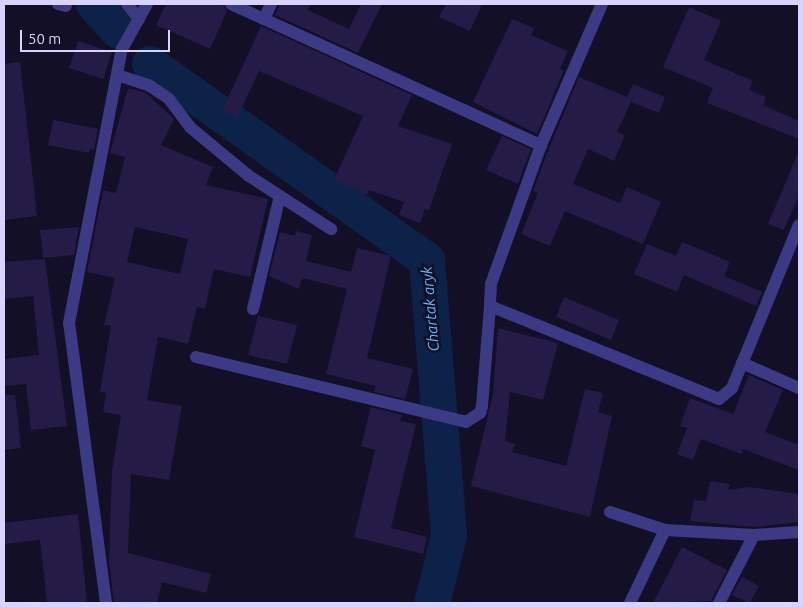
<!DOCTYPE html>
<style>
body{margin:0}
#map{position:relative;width:803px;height:607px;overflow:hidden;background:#130f26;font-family:Ubuntu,sans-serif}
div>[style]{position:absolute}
.river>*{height:36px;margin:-18px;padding:0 18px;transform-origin:18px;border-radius:18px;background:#0c2248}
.building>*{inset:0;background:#241b47}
.minor>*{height:12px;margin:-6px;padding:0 6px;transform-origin:6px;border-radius:6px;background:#3d3a85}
span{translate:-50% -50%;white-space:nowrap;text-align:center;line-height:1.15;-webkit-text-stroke:5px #130f26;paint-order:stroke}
.water-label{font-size:15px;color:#62b6ff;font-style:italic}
.frame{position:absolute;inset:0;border:5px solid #d9d4ff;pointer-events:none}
.scale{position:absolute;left:20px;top:30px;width:150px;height:22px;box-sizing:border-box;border:2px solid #d9d4ff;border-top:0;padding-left:6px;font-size:15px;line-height:18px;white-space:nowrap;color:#d9d4ff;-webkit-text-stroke:4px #130f26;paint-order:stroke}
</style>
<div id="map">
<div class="river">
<i style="left:94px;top:4px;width:36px;rotate:48deg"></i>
<i style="left:150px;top:64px;width:339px;rotate:35.3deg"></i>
<i style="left:427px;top:260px;width:277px;rotate:85.4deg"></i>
<i style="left:449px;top:536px;width:69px;rotate:104.2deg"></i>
</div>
<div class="building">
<i style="clip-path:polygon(166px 4px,223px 4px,227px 11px,210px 49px,156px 25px)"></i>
<i style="clip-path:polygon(280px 4px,310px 4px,308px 10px,349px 29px,361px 4px,382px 4px,358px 53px,275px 15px)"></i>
<i style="clip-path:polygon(446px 4px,482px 4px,470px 31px,439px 17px)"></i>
<i style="clip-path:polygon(689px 7px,721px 21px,704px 60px,753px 81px,749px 90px,766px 97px,763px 105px,799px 121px,799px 139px,707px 103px,713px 88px,663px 67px)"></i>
<i style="clip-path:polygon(512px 19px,534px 28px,531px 35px,568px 51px,560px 69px,564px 70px,537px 134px,473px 102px)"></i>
<i style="clip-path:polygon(261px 26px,412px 95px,398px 126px,452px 144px,429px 210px,425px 209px,420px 223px,399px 215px,404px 202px,369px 190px,367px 195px,334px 180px,363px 116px,259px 71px,237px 118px,222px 111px)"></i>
<i style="clip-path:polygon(78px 41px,112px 52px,103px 79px,69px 68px)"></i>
<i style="clip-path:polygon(20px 62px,37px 216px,4px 220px,4px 64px)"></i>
<i style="clip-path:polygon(579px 77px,627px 97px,633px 84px,665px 97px,659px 113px,631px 102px,617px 132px,625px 135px,614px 161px,588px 149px,573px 184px,620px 203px,627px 187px,661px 202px,643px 244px,565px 211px,550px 246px,521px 234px,538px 193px,533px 191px,549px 148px)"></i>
<i style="clip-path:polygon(evenodd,128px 88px,146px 93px,174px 119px,161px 145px,213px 167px,206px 185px,268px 199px,250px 277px,214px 269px,205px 309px,197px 307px,188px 344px,158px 337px,147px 400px,182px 406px,169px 480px,131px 474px,128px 553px,211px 574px,206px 593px,162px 582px,157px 603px,114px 603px,109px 562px,112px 471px,121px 415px,103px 412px,106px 393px,100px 392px,111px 326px,104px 325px,115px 278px,87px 272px,103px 190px,116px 193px,125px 157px,110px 153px,128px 88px,135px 227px,188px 239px,180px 274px,127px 262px,135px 227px)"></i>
<i style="clip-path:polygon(53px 120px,98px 129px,94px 150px,90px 149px,89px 153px,48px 145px)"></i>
<i style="clip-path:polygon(502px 136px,531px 149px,518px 184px,486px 170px)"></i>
<i style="clip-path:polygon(799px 151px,799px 195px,784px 230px,768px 224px)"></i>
<i style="clip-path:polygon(79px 227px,74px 255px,43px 258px,40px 230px)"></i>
<i style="clip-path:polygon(296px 231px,312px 235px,306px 261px,351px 272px,357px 248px,391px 256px,367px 358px,413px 369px,405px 399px,374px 392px,376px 386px,326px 374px,347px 289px,302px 278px,299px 289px,269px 276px,280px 232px,295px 236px)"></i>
<i style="clip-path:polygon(682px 242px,730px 262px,724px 276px,762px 292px,756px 306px,684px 275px,677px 292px,634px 274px,647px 244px,676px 256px)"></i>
<i style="clip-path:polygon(45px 259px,67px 426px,31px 430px,26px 384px,4px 386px,4px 359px,39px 355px,33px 296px,4px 299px,4px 262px)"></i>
<i style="clip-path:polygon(564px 297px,619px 320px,611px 340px,556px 317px)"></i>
<i style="clip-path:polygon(258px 316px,297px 325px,287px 364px,248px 355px)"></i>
<i style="clip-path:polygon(498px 328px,558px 343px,543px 400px,510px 392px,505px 441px,515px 444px,512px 452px,566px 466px,585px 389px,603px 393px,598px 412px,612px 416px,590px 517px,471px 486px,493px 394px)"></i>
<i style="clip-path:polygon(749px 375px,783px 390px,765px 432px,799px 445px,799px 470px,743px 449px,741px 454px,701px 439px,693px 460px,677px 454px,687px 428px,680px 426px,690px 398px,733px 414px)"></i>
<i style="clip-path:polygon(4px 395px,15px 395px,21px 448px,4px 450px)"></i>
<i style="clip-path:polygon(371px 407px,402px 415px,400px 421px,416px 424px,391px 528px,427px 537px,423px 554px,354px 537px,375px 450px,361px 446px)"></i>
<i style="clip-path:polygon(710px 481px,730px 484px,728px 490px,749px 487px,799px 494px,799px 522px,754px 527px,690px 521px,694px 500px,706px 501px)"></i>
<i style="clip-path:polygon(78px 514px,87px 603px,47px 603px,40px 540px,4px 544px,4px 523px)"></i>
<i style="clip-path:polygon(682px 547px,727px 570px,711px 601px,653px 603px)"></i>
<i style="clip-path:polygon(742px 577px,759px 586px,750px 603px,732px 595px)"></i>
</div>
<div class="minor">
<i style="left:58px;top:4px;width:8px;rotate:14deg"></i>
<i style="left:127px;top:4px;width:19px;rotate:51deg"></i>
<i style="left:231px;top:4px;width:341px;rotate:24.5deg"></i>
<i style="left:602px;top:4px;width:154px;rotate:113.4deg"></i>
<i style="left:541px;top:145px;width:148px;rotate:109.8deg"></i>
<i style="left:491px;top:284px;width:22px;rotate:93deg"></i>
<i style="left:490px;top:306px;width:247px;rotate:22.1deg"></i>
<i style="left:719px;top:399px;width:17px;rotate:-40deg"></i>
<i style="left:732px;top:388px;width:176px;rotate:-67.7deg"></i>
<i style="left:264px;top:19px;width:17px;rotate:-65deg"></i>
<i style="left:117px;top:75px;width:35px;rotate:18deg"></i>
<i style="left:150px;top:86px;width:23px;rotate:34deg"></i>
<i style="left:169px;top:99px;width:36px;rotate:53deg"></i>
<i style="left:191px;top:128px;width:75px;rotate:39.6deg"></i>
<i style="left:249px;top:176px;width:98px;rotate:32.9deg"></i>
<i style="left:253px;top:309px;width:116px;rotate:-76.6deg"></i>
<i style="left:196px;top:357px;width:278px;rotate:13.5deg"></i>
<i style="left:466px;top:422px;width:17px;rotate:-33deg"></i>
<i style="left:480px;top:413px;width:7px;rotate:-74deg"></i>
<i style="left:482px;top:406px;width:100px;rotate:-85.4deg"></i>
<i style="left:742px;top:363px;width:62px;rotate:23.7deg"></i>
<i style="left:610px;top:512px;width:58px;rotate:18.1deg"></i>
<i style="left:106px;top:603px;width:282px;rotate:-97.5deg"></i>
<i style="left:69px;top:323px;width:279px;rotate:-79.1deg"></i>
<i style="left:122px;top:49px;width:51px;rotate:-60.9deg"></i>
<i style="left:630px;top:603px;width:81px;rotate:-64.4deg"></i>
<i style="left:665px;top:530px;width:89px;rotate:3.2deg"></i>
<i style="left:754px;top:535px;width:45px;rotate:-3.8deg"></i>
<i style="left:719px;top:603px;width:76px;rotate:-62.8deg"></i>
</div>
<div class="water-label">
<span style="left:430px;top:309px;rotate:-95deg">Chartak aryk</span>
</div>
<div class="frame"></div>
<div class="scale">50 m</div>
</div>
